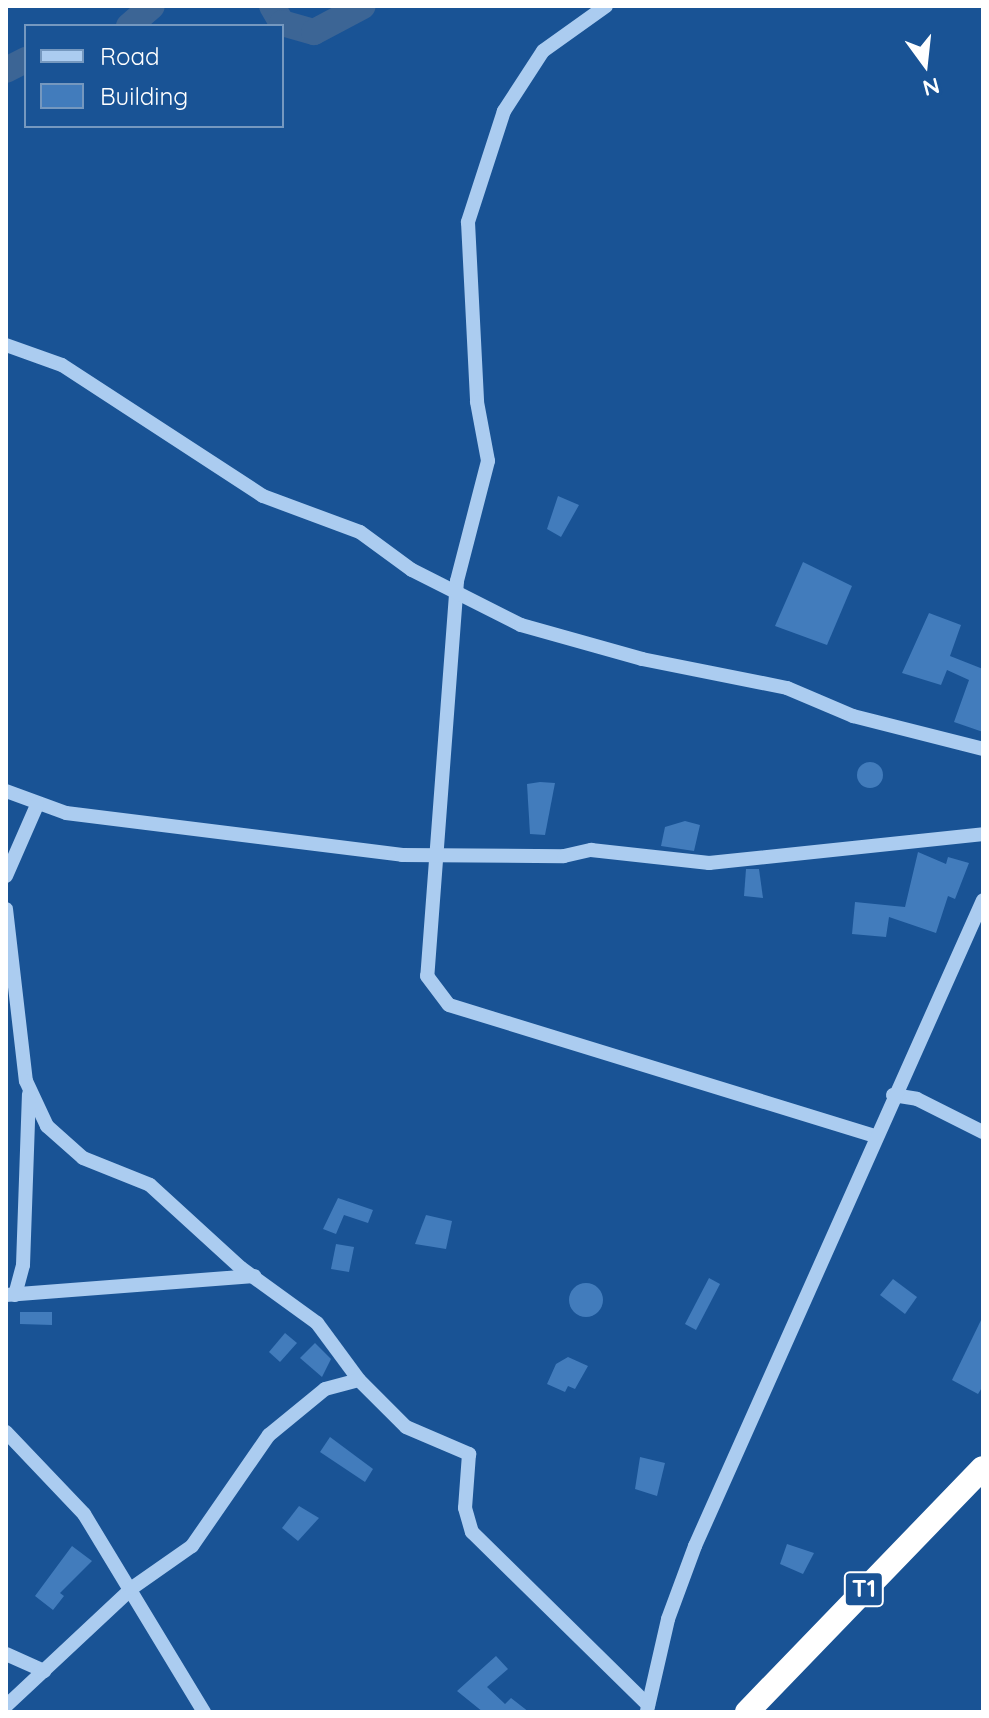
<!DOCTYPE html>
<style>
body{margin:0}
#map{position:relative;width:989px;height:1718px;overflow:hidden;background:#195395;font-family:Quicksand,sans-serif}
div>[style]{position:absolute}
.river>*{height:26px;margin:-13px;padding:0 13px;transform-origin:13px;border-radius:13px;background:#3c6595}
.building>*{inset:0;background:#427cbc}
.round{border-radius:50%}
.minor>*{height:14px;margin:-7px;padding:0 7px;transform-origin:7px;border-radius:7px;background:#abccf0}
.highway>*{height:24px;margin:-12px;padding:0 12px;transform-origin:12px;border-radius:12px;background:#fff}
span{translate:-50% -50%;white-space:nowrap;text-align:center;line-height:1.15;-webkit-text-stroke:7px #195395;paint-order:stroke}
.shield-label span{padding:2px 6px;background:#195395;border:2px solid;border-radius:6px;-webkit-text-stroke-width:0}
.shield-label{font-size:24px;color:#fff;font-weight:700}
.frame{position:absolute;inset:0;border:8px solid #fff;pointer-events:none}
.legend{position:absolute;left:24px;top:24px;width:260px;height:104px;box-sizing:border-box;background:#195395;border:2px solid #7598bf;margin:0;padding:10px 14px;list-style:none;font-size:24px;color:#fff}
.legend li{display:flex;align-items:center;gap:16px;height:40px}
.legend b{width:40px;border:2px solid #7598bf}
.north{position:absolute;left:885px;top:24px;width:80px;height:80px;-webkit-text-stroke:6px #195395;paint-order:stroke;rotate:165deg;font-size:22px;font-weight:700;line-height:32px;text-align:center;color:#fff}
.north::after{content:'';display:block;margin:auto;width:28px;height:36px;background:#fff;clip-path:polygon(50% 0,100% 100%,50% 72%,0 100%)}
</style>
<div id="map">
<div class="river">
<i style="left:272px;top:6px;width:20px;rotate:60deg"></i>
<i style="left:282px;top:23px;width:33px;rotate:16deg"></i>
<i style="left:314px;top:32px;width:55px;rotate:-28deg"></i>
<i style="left:129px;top:26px;width:30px;rotate:-41deg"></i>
<i style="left:6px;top:70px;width:22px;rotate:-27deg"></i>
</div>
<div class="building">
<i style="clip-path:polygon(558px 496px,579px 505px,561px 537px,547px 529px)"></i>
<i style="clip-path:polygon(803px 562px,852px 586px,827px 645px,775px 626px)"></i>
<i style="clip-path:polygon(929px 613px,961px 625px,950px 656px,983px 669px,983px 732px,954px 722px,969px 680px,947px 670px,941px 685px,902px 673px)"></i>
<i class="round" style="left:857px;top:762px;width:26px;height:26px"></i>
<i style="clip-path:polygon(540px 782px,555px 783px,545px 835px,530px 834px,527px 784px)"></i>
<i style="clip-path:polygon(685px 821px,700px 825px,694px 851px,661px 846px,665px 827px)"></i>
<i style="clip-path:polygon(918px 852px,946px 864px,948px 857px,969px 863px,955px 899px,948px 896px,936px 933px,889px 917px,886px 937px,852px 934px,855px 902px,905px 907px)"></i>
<i style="clip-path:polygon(746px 869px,759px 869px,763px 898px,744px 896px)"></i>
<i style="clip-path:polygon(338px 1198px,373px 1210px,368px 1223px,344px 1215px,336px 1234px,323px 1229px)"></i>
<i style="clip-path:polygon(426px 1215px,452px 1221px,446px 1249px,415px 1244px)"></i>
<i style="clip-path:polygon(336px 1244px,354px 1247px,349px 1272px,331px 1269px)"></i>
<i style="clip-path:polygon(709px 1278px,720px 1284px,696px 1330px,685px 1324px)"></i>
<i style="clip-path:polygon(893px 1279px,917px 1297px,905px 1314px,880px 1295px)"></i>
<i class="round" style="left:569px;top:1283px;width:34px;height:34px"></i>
<i style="clip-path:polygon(20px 1312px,52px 1312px,52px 1325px,20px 1324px)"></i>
<i style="clip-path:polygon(983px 1316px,983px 1386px,978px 1394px,952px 1380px)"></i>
<i style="clip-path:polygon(285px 1333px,297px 1343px,280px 1362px,269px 1352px)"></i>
<i style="clip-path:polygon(315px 1343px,331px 1359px,322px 1377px,300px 1358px)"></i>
<i style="clip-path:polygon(568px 1357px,588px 1366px,575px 1389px,568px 1386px,565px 1392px,547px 1384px,556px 1364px)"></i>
<i style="clip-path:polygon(330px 1437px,373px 1469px,365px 1482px,320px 1452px)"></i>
<i style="clip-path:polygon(640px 1457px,665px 1463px,657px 1496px,635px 1489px)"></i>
<i style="clip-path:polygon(299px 1506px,319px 1518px,298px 1541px,282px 1528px)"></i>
<i style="clip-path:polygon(787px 1544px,814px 1553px,803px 1574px,780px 1564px)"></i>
<i style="clip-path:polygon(72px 1546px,92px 1561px,60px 1593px,64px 1596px,53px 1610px,35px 1596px)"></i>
<i style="clip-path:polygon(496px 1656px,508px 1669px,487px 1687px,505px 1704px,511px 1698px,529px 1712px,483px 1712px,457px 1691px)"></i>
</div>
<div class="minor">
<i style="left:606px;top:6px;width:77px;rotate:144.5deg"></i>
<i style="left:543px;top:51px;width:72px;rotate:123deg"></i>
<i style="left:504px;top:111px;width:117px;rotate:108deg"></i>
<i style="left:468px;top:222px;width:180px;rotate:87.1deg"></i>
<i style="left:477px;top:402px;width:60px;rotate:79.4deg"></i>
<i style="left:488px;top:461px;width:124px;rotate:104.5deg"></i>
<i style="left:457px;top:581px;width:396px;rotate:94.3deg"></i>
<i style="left:427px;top:976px;width:36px;rotate:53deg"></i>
<i style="left:449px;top:1005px;width:446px;rotate:17.1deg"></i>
<i style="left:6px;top:345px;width:59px;rotate:19.7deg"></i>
<i style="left:62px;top:365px;width:240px;rotate:33.1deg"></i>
<i style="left:263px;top:496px;width:103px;rotate:20.4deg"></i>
<i style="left:360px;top:532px;width:64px;rotate:36.2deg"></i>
<i style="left:412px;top:570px;width:122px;rotate:26.8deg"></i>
<i style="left:521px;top:625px;width:126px;rotate:15.7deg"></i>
<i style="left:642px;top:659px;width:148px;rotate:11.3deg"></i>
<i style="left:787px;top:688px;width:72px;rotate:23deg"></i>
<i style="left:853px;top:716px;width:134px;rotate:14.2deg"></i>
<i style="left:6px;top:791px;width:64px;rotate:20.1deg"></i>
<i style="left:66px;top:813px;width:339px;rotate:7.1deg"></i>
<i style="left:402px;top:855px;width:162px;rotate:0.4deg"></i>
<i style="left:564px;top:856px;width:28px;rotate:-13deg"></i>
<i style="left:591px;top:850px;width:119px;rotate:6.3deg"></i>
<i style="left:709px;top:863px;width:276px;rotate:-6deg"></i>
<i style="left:6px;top:876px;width:77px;rotate:-66.4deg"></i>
<i style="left:6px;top:909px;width:173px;rotate:83.4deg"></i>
<i style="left:26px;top:1081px;width:50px;rotate:65deg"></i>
<i style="left:47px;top:1126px;width:48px;rotate:41.6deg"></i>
<i style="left:83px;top:1158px;width:72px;rotate:21.9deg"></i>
<i style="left:150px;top:1185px;width:123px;rotate:42.4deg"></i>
<i style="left:241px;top:1268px;width:94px;rotate:35.9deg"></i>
<i style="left:317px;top:1323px;width:71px;rotate:53.6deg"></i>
<i style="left:359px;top:1380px;width:66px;rotate:45deg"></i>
<i style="left:406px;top:1427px;width:69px;rotate:23.2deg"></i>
<i style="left:469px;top:1454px;width:54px;rotate:94.2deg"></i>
<i style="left:465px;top:1508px;width:25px;rotate:74deg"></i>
<i style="left:472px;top:1532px;width:247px;rotate:44.5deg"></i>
<i style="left:893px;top:1095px;width:24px;rotate:9deg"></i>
<i style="left:917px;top:1099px;width:74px;rotate:26.6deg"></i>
<i style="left:6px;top:1295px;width:249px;rotate:-4.4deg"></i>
<i style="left:15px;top:1295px;width:31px;rotate:-75deg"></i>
<i style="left:23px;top:1265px;width:171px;rotate:-88deg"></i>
<i style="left:6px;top:1432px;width:113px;rotate:46.4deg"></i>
<i style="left:84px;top:1514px;width:232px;rotate:58.8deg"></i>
<i style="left:6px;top:1654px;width:42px;rotate:24.1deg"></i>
<i style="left:6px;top:1706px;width:173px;rotate:-43.1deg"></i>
<i style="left:132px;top:1588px;width:73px;rotate:-35deg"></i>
<i style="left:192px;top:1546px;width:135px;rotate:-55.3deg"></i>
<i style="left:269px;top:1435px;width:72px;rotate:-39.4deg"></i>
<i style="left:325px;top:1389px;width:35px;rotate:-15deg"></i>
<i style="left:647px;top:1711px;width:94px;rotate:-77.1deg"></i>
<i style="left:668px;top:1619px;width:78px;rotate:-69.7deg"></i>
<i style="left:695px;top:1546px;width:707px;rotate:-65.97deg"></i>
</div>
<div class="highway">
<i style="left:747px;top:1712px;width:339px;rotate:-46deg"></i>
</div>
<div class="shield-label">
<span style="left:864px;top:1589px">T1</span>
</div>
<div class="frame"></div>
<ul class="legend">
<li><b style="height:10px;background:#abccf0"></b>Road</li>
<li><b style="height:22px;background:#427cbc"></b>Building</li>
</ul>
<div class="north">N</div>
</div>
